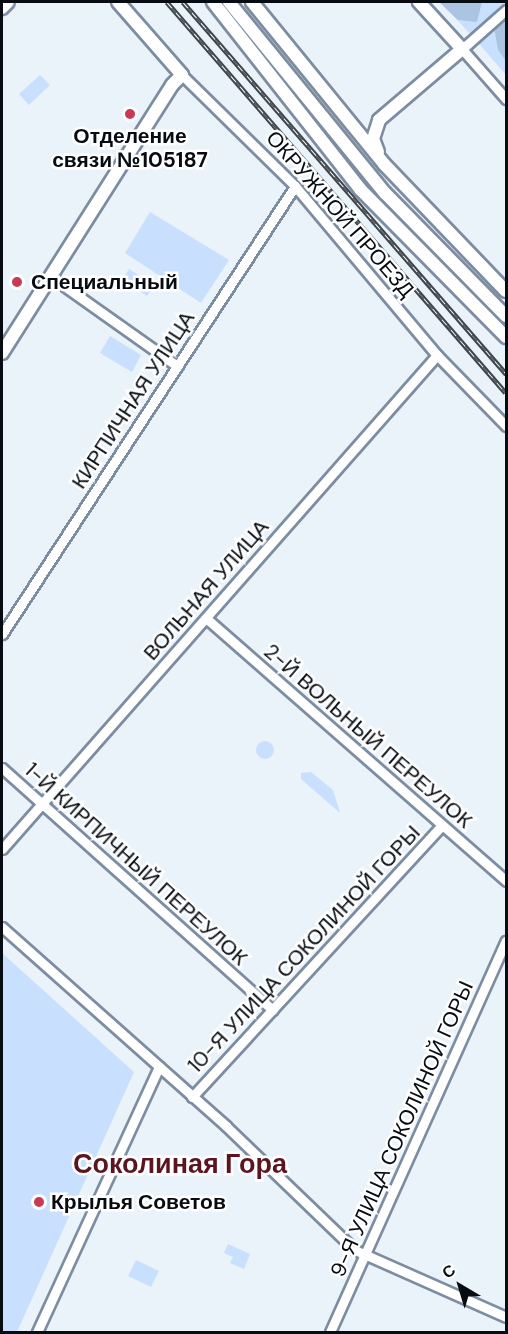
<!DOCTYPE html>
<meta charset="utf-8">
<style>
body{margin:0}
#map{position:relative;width:508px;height:1334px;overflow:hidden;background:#eaf2fa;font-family:"DM Sans",sans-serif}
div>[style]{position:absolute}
.green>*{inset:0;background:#c8e0fd}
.round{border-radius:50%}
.forest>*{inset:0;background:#abc4e2}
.roads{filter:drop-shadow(2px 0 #7d8da1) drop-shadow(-2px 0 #7d8da1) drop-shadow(0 2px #7d8da1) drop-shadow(0 -2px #7d8da1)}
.minor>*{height:9px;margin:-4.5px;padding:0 4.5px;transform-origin:4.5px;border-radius:4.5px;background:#fff}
.major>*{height:12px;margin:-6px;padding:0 6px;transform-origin:6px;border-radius:6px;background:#fff}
.rail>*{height:4.5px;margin-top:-2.25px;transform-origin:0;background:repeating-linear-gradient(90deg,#fff 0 7px,#3f454c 0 14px);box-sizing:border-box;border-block:2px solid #3f454c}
.dots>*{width:16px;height:16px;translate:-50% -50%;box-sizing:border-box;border:3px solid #fff;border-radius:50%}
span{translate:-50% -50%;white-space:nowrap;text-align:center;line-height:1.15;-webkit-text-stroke:5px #fff;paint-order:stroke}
.poi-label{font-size:21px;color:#070c13;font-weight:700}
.left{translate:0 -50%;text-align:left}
.street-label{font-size:21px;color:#070c13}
.district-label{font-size:27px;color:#5b1521;font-weight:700}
.frame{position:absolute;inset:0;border:3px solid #070c13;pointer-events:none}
.north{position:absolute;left:430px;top:1256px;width:60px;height:60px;-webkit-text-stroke:4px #fff;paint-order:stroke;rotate:322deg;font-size:16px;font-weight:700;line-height:24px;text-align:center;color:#070c13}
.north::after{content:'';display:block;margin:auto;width:21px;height:27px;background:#070c13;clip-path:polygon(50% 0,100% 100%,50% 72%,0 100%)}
</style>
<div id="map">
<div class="green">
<i style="clip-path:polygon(440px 2px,506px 2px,506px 75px,474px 38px)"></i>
<i style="clip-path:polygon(40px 75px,50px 85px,29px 105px,19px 94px)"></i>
<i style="clip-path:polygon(150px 212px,229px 260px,201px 303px,125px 253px)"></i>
<i style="clip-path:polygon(129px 269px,154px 285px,147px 296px,122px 280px)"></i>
<i style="clip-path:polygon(110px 336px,141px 355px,132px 372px,100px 353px)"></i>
<i class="round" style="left:256px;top:741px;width:18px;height:18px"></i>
<i style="clip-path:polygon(311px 772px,333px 790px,340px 813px,301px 779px,301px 773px)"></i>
<i style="clip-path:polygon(2px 953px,134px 1072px,17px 1332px,2px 1332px)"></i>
<i style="clip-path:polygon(228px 1244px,250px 1254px,244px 1269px,230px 1263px,233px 1257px,224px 1253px)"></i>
<i style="clip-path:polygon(136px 1260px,159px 1271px,151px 1287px,128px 1276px)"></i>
</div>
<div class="forest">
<i style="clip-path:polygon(439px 2px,482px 2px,477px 22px,458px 20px)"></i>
<i style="clip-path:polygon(506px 17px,506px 61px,498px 50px,494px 27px)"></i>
</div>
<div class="roads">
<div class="minor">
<i style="left:506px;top:10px;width:59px;rotate:138.4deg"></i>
<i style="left:462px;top:49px;width:67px;rotate:48.7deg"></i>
<i style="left:182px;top:75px;width:158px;rotate:44.5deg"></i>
<i style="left:295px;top:186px;width:221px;rotate:50deg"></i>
<i style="left:437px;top:355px;width:99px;rotate:45.8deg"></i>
<i style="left:50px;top:276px;width:156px;rotate:35.3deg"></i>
<i style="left:206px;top:618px;width:399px;rotate:41.2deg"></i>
<i style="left:2px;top:634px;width:535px;rotate:-56.81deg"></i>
<i style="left:2px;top:768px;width:363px;rotate:41.8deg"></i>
<i style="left:2px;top:849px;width:658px;rotate:-48.63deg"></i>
<i style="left:2px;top:927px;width:300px;rotate:41.6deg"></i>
<i style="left:226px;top:1126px;width:179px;rotate:43.9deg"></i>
<i style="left:355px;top:1250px;width:165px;rotate:23.9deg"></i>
<i style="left:192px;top:1097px;width:369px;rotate:-47.4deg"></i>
<i style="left:37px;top:1332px;width:292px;rotate:-65.3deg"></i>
<i style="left:330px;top:1332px;width:429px;rotate:-65.8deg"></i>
</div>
<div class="major">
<i style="left:213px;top:2px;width:238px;rotate:51.8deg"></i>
<i style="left:360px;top:189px;width:208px;rotate:45.4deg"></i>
<i style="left:229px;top:2px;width:247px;rotate:50.8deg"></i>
<i style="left:385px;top:193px;width:173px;rotate:45.5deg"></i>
<i style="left:252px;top:2px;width:209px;rotate:50.8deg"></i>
<i style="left:384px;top:164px;width:176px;rotate:46.2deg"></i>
<i style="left:2px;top:8px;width:8px;rotate:-45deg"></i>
<i style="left:378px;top:152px;width:14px;rotate:-111deg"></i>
<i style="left:373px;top:139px;width:20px;rotate:-72deg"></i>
<i style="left:379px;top:120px;width:109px;rotate:-40.5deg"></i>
<i style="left:462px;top:49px;width:64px;rotate:-132.5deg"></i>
<i style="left:2px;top:353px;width:317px;rotate:-57.6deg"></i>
<i style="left:172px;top:85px;width:14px;rotate:-45deg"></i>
<i style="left:182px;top:75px;width:97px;rotate:-131.2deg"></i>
</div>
</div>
<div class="rail">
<i style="left:167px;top:2px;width:517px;rotate:49.07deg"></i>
<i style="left:183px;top:2px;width:493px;rotate:49deg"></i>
</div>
<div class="dots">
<i style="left:130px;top:114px;background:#c93952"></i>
<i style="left:17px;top:282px;background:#c93952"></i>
<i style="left:39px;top:1202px;background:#c93952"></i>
</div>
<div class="poi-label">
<span style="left:130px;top:148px">Отделение<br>связи №105187</span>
<span class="left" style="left:31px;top:282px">Специальный</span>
<span class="left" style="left:51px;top:1202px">Крылья Советов</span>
</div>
<div class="street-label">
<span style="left:340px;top:214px;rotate:49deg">ОКРУЖНОЙ ПРОЕЗД</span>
<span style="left:133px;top:400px;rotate:-57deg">КИРПИЧНАЯ УЛИЦА</span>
<span style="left:206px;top:590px;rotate:-49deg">ВОЛЬНАЯ УЛИЦА</span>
<span style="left:368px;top:736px;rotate:41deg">2-Й ВОЛЬНЫЙ ПЕРЕУЛОК</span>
<span style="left:136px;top:864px;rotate:42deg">1-Й КИРПИЧНЫЙ ПЕРЕУЛОК</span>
<span style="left:304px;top:949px;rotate:-47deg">10-Я УЛИЦА СОКОЛИНОЙ ГОРЫ</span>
<span style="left:402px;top:1129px;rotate:-66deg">9-Я УЛИЦА СОКОЛИНОЙ ГОРЫ</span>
</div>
<div class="district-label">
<span style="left:180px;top:1164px">Соколиная Гора</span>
</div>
<div class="frame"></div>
<div class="north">С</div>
</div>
